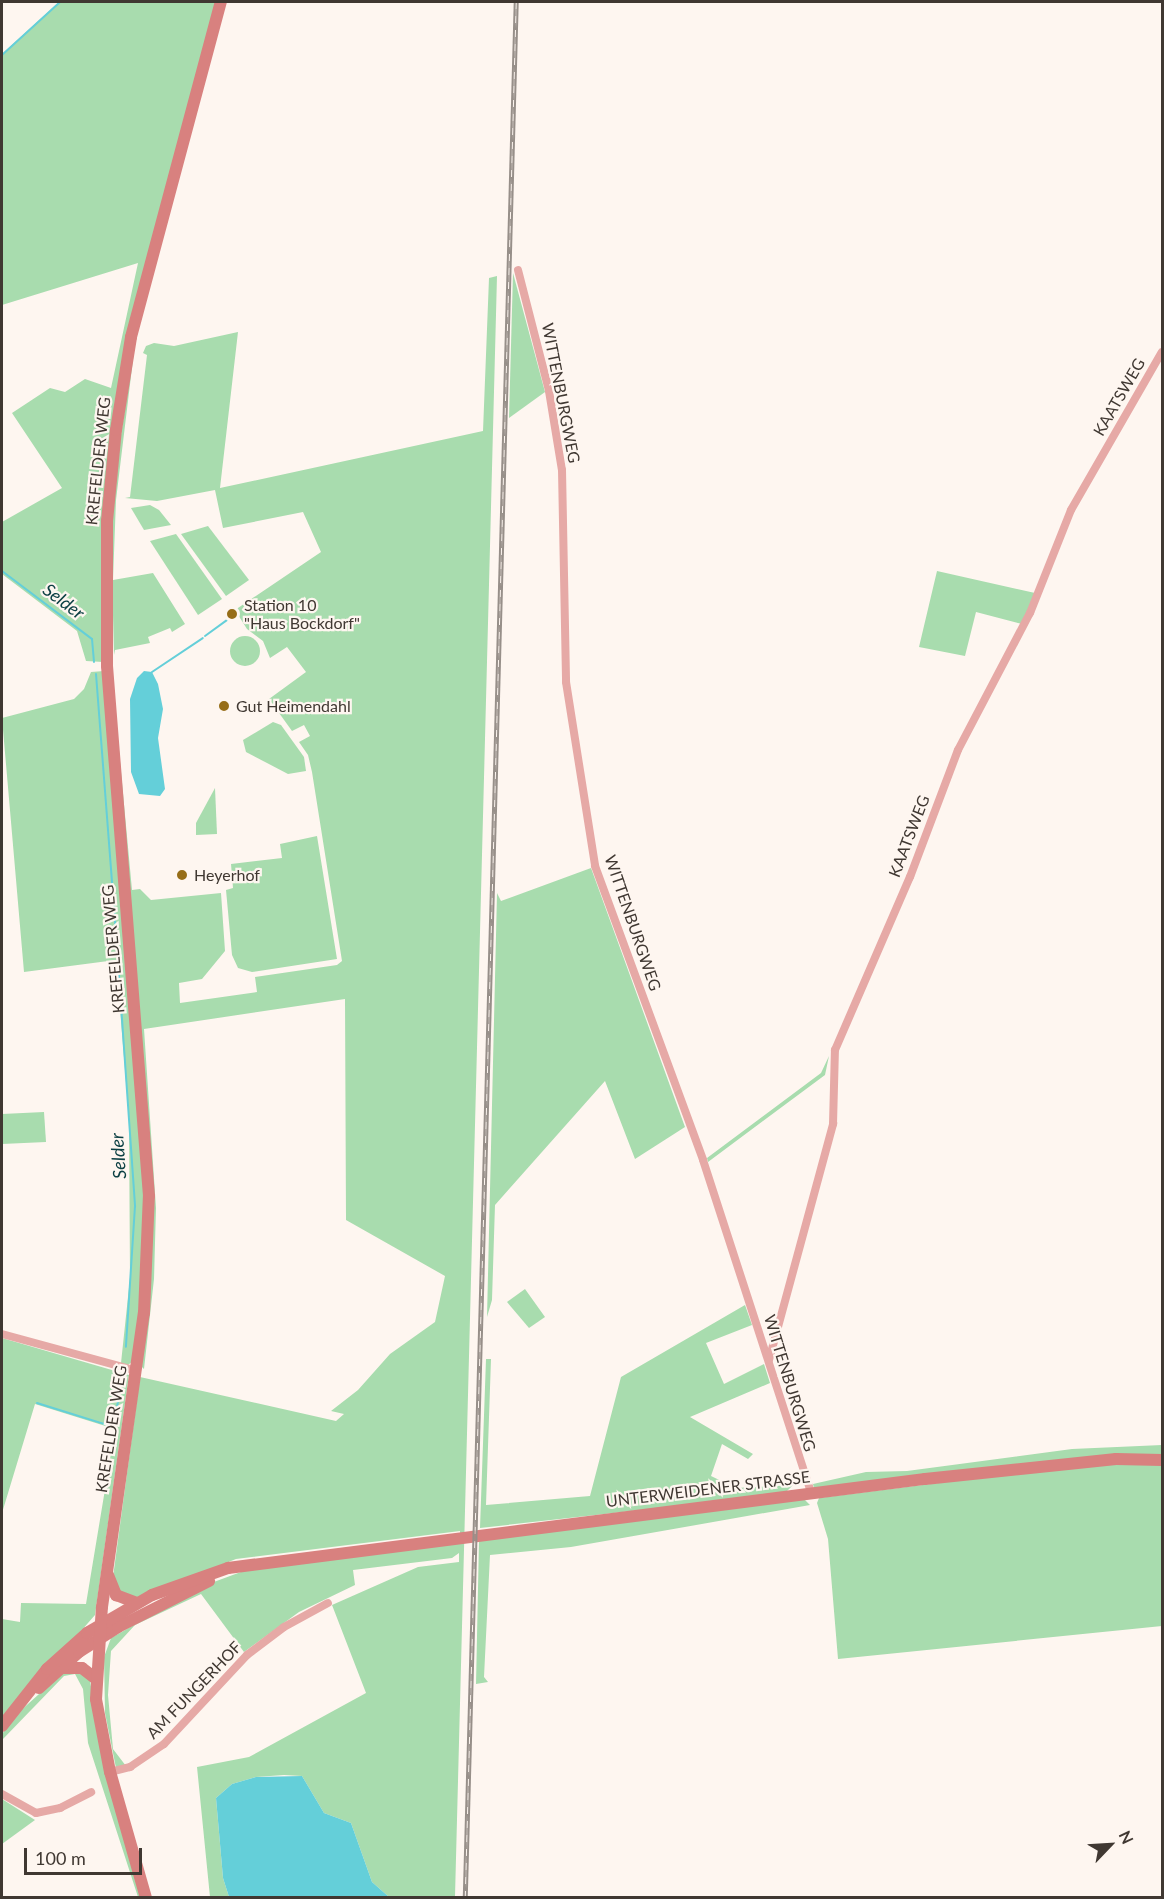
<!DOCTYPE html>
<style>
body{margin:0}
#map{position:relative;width:1164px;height:1899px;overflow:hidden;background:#fef6f0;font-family:Lato,sans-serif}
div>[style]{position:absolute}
.green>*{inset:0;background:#a8dcae}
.round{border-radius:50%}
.water>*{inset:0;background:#64cfd9}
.stream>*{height:2px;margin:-1px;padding:0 1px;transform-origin:1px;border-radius:1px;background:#64cfd9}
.street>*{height:8px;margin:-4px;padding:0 4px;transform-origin:4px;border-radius:4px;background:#e6a9a6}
.secondary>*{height:12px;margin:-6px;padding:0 6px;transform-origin:6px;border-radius:6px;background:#d8817f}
.rail>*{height:4.5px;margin-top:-2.25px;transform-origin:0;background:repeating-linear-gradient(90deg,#fef6f0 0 7px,#978f89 0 14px);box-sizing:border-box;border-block:2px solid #978f89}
.dots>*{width:16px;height:16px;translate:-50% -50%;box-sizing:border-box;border:3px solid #fef6f0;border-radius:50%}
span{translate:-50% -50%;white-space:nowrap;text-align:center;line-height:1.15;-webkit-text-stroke:4.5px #fef6f0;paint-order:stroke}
.street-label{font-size:16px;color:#403832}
.poi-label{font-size:16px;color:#403832}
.left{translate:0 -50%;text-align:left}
.water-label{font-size:18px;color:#0d4044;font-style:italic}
.frame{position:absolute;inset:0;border:3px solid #403832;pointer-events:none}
.north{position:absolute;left:1080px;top:1815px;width:60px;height:60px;-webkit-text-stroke:4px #fef6f0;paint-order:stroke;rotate:65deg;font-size:16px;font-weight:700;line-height:24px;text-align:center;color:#403832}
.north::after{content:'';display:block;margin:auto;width:21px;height:27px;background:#403832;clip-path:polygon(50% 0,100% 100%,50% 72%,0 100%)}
.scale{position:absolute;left:24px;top:1848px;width:118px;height:27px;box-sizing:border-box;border:3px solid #403832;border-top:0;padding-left:8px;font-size:18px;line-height:21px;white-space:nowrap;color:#403832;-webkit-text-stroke:4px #fef6f0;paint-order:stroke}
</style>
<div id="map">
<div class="green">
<i style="clip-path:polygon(59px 2px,217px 2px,117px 391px,103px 662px,86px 661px,77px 631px,2px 574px,2px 522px,62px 488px,12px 413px,50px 388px,65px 392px,85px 379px,111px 388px,138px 263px,2px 305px,2px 54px)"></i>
<i style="clip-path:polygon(513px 273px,545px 392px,509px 418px)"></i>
<i style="clip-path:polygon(497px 276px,455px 1897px,389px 1897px,372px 1882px,351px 1823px,324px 1813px,302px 1776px,284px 1775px,256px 1777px,232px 1784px,216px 1798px,223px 1878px,229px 1897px,210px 1897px,197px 1767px,249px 1757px,366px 1693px,332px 1605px,418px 1567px,459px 1562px,459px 1553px,452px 1558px,353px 1570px,355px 1585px,299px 1612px,244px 1652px,201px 1594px,135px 1625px,111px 1651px,108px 1695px,113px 1749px,126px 1766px,116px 1768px,105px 1713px,104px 1657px,111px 1638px,203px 1586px,249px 1569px,460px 1542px,460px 1531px,236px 1559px,137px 1598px,117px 1592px,113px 1577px,140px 1377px,336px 1421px,344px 1414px,331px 1411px,358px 1390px,390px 1354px,435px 1322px,445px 1276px,346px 1220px,345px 999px,144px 1029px,156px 1208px,154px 1279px,144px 1369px,141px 1366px,151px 1278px,112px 675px,132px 890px,140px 889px,151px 900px,221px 893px,225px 951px,202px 979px,179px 983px,180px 1003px,257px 992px,255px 977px,337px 965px,342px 961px,312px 772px,308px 755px,299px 742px,310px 736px,304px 725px,292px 731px,269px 699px,306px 672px,287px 647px,270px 658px,263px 641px,247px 629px,235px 610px,321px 552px,303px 512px,223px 528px,215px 490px,157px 501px,125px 498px,130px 497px,147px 355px,143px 353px,146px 346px,154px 343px,174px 346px,238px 332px,220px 488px,483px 431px,489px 278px)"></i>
<i style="clip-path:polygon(135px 343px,116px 500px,113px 580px,153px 573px,185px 624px,172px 632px,170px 628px,148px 637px,150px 643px,115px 650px,114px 655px,111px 536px,116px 467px)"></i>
<i style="clip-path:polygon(150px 505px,159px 510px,171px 525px,144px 530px,131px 508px)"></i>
<i style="clip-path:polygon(208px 526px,249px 580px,226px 596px,181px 534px)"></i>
<i style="clip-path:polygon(176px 534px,222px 599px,198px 615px,150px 541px)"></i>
<i style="clip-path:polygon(937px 571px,1035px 593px,1022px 624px,976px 612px,965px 656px,919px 647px)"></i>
<i class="round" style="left:230px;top:636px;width:30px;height:30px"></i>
<i style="clip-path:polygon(104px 671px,145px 1198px,144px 1267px,133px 1361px,128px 1365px,121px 1363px,130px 1278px,129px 1119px,116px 960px,24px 972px,2px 718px,74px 699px,84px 689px,91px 672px)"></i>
<i style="clip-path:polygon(273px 722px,281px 725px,304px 757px,306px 771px,288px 774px,246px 752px,243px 740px)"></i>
<i style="clip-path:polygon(215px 788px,217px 834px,196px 835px,196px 823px)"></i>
<i style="clip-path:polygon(317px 836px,337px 959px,252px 972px,238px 968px,232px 955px,226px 890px,233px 888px,231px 864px,282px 858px,280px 844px)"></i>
<i style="clip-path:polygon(591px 868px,685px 1127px,635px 1159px,605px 1081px,495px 1205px,492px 1300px,487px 1317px,497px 893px,501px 901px)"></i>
<i style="clip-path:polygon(829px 1056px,825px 1075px,708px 1162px,707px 1158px,821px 1073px)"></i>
<i style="clip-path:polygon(44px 1112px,46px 1142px,2px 1144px,2px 1114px)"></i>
<i style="clip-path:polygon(525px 1289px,545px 1317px,529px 1328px,507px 1302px)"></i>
<i style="clip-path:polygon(745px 1305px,752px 1325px,706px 1343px,724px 1384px,764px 1364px,770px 1383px,690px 1417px,753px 1454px,748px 1459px,722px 1444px,711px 1476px,736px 1488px,793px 1485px,784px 1494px,480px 1528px,486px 1359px,491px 1359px,486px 1505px,590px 1496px,621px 1377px)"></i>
<i style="clip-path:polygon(2px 1338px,129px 1375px,95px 1615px,2px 1721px,2px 1619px,20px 1622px,21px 1603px,86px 1604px,115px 1429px,35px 1404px,2px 1513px)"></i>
<i style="clip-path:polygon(1162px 1445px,1162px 1454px,814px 1488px,813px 1484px,866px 1472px,907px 1471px,1072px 1449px)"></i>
<i style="clip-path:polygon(1162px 1462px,1162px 1626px,838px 1659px,828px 1539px,817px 1503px,819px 1498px,1073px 1466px)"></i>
<i style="clip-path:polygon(804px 1499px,810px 1505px,571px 1547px,490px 1555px,484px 1677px,488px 1682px,476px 1684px,479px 1540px)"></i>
<i style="clip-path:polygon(69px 1667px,90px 1679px,97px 1733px,142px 1897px,138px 1897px,88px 1743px,83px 1689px,75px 1674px,64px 1676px,2px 1740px,2px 1734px,18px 1713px)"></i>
<i style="clip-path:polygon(2px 1799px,35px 1820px,2px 1844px)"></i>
</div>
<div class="water">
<i style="clip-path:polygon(144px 671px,152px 672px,158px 684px,163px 709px,158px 738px,165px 789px,160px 796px,139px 794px,131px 772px,130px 699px,137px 678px)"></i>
<i style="clip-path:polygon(302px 1776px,324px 1813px,351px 1823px,372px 1882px,389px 1897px,229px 1897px,223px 1878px,216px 1798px,232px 1784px,256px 1777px)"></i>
</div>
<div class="stream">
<i style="left:2px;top:55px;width:79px;rotate:-42.4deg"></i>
<i style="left:2px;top:571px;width:113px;rotate:37.1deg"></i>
<i style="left:92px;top:639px;width:23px;rotate:85deg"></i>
<i style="left:205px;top:636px;width:27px;rotate:-36deg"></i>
<i style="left:152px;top:672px;width:61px;rotate:-33.7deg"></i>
<i style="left:96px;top:674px;width:275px;rotate:85.6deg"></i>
<i style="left:118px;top:962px;width:245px;rotate:86deg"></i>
<i style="left:135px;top:1206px;width:141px;rotate:93.7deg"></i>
<i style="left:37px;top:1403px;width:81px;rotate:17.3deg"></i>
<i style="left:114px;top:1427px;width:47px;rotate:-81.3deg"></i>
</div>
<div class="street">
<i style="left:518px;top:270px;width:125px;rotate:75.6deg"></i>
<i style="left:549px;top:391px;width:80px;rotate:80.7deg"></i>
<i style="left:562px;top:470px;width:212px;rotate:88.9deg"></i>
<i style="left:566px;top:682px;width:186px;rotate:81deg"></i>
<i style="left:595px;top:866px;width:313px;rotate:69.8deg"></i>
<i style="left:703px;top:1160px;width:350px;rotate:72deg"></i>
<i style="left:2px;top:1334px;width:140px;rotate:15.3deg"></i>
<i style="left:769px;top:1360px;width:245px;rotate:-74.8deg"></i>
<i style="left:833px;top:1124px;width:74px;rotate:-88.5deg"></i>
<i style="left:835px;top:1050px;width:189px;rotate:-66.6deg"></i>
<i style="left:910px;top:877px;width:136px;rotate:-69.3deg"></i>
<i style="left:958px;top:750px;width:155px;rotate:-62.3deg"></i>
<i style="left:1030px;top:613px;width:111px;rotate:-68.3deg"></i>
<i style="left:1071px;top:510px;width:182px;rotate:-60.1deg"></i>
<i style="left:110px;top:1772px;width:21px;rotate:-14deg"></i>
<i style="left:130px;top:1767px;width:41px;rotate:-34.1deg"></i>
<i style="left:164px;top:1744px;width:122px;rotate:-47deg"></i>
<i style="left:247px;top:1655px;width:46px;rotate:-37.1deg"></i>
<i style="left:284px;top:1627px;width:50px;rotate:-28.6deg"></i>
<i style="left:2px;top:1794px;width:39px;rotate:29deg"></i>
<i style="left:36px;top:1813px;width:25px;rotate:-12deg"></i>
<i style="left:60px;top:1808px;width:35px;rotate:-27deg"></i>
</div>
<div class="secondary">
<i style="left:108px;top:1575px;width:22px;rotate:68deg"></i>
<i style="left:116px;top:1595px;width:22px;rotate:21deg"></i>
<i style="left:61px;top:1668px;width:21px"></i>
<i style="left:82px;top:1668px;width:18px;rotate:38deg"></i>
<i style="left:39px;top:1688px;width:54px;rotate:-42deg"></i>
<i style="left:79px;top:1652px;width:46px;rotate:-32.7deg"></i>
<i style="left:118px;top:1627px;width:102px;rotate:-26.8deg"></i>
<i style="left:2px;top:1726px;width:73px;rotate:-51.7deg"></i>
<i style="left:47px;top:1669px;width:54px;rotate:-42deg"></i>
<i style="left:87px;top:1633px;width:75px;rotate:-30.3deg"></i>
<i style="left:152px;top:1595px;width:81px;rotate:-19.6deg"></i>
<i style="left:228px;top:1568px;width:703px;rotate:-7.28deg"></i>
<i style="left:925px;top:1479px;width:192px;rotate:-6deg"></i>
<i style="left:1116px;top:1459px;width:46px;rotate:1.2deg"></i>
<i style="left:146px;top:1898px;width:131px;rotate:-105.9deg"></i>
<i style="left:110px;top:1772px;width:74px;rotate:-100.9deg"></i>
<i style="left:96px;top:1699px;width:92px;rotate:-86.3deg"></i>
<i style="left:102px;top:1607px;width:297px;rotate:-81.9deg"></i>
<i style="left:144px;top:1313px;width:117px;rotate:-87.6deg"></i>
<i style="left:149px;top:1196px;width:532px;rotate:-94.53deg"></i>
<i style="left:107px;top:666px;width:145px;rotate:-90deg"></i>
<i style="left:107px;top:521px;width:91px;rotate:-84.4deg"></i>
<i style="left:116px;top:430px;width:94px;rotate:-80.8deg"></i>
<i style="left:131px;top:337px;width:347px;rotate:-75deg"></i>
</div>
<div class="rail">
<i style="left:465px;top:1898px;width:1897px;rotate:-88.46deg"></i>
</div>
<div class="dots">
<i style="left:232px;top:614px;background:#966d18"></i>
<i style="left:224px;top:706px;background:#966d18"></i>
<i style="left:182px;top:875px;background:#966d18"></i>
</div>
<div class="street-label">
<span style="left:561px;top:393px;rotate:79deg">WITTENBURGWEG</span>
<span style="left:1119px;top:397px;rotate:-60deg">KAATSWEG</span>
<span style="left:98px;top:461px;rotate:-84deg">KREFELDER WEG</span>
<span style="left:909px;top:836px;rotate:-69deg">KAATSWEG</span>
<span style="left:633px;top:923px;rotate:71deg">WITTENBURGWEG</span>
<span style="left:113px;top:949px;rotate:-95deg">KREFELDER WEG</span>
<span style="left:790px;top:1383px;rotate:73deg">WITTENBURGWEG</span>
<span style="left:111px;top:1429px;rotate:-81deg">KREFELDER WEG</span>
<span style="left:708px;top:1489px;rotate:-7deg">UNTERWEIDENER STRASSE</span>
<span style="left:194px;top:1690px;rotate:-46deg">AM FUNGERHOF</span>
</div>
<div class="poi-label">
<span class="left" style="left:244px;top:614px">Station 10<br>"Haus Bockdorf"</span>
<span class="left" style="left:236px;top:706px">Gut Heimendahl</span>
<span class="left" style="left:194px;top:875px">Heyerhof</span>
</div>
<div class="water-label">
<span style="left:64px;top:601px;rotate:37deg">Selder</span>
<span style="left:118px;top:1156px;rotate:-94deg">Selder</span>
</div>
<div class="frame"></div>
<div class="north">N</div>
<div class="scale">100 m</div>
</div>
